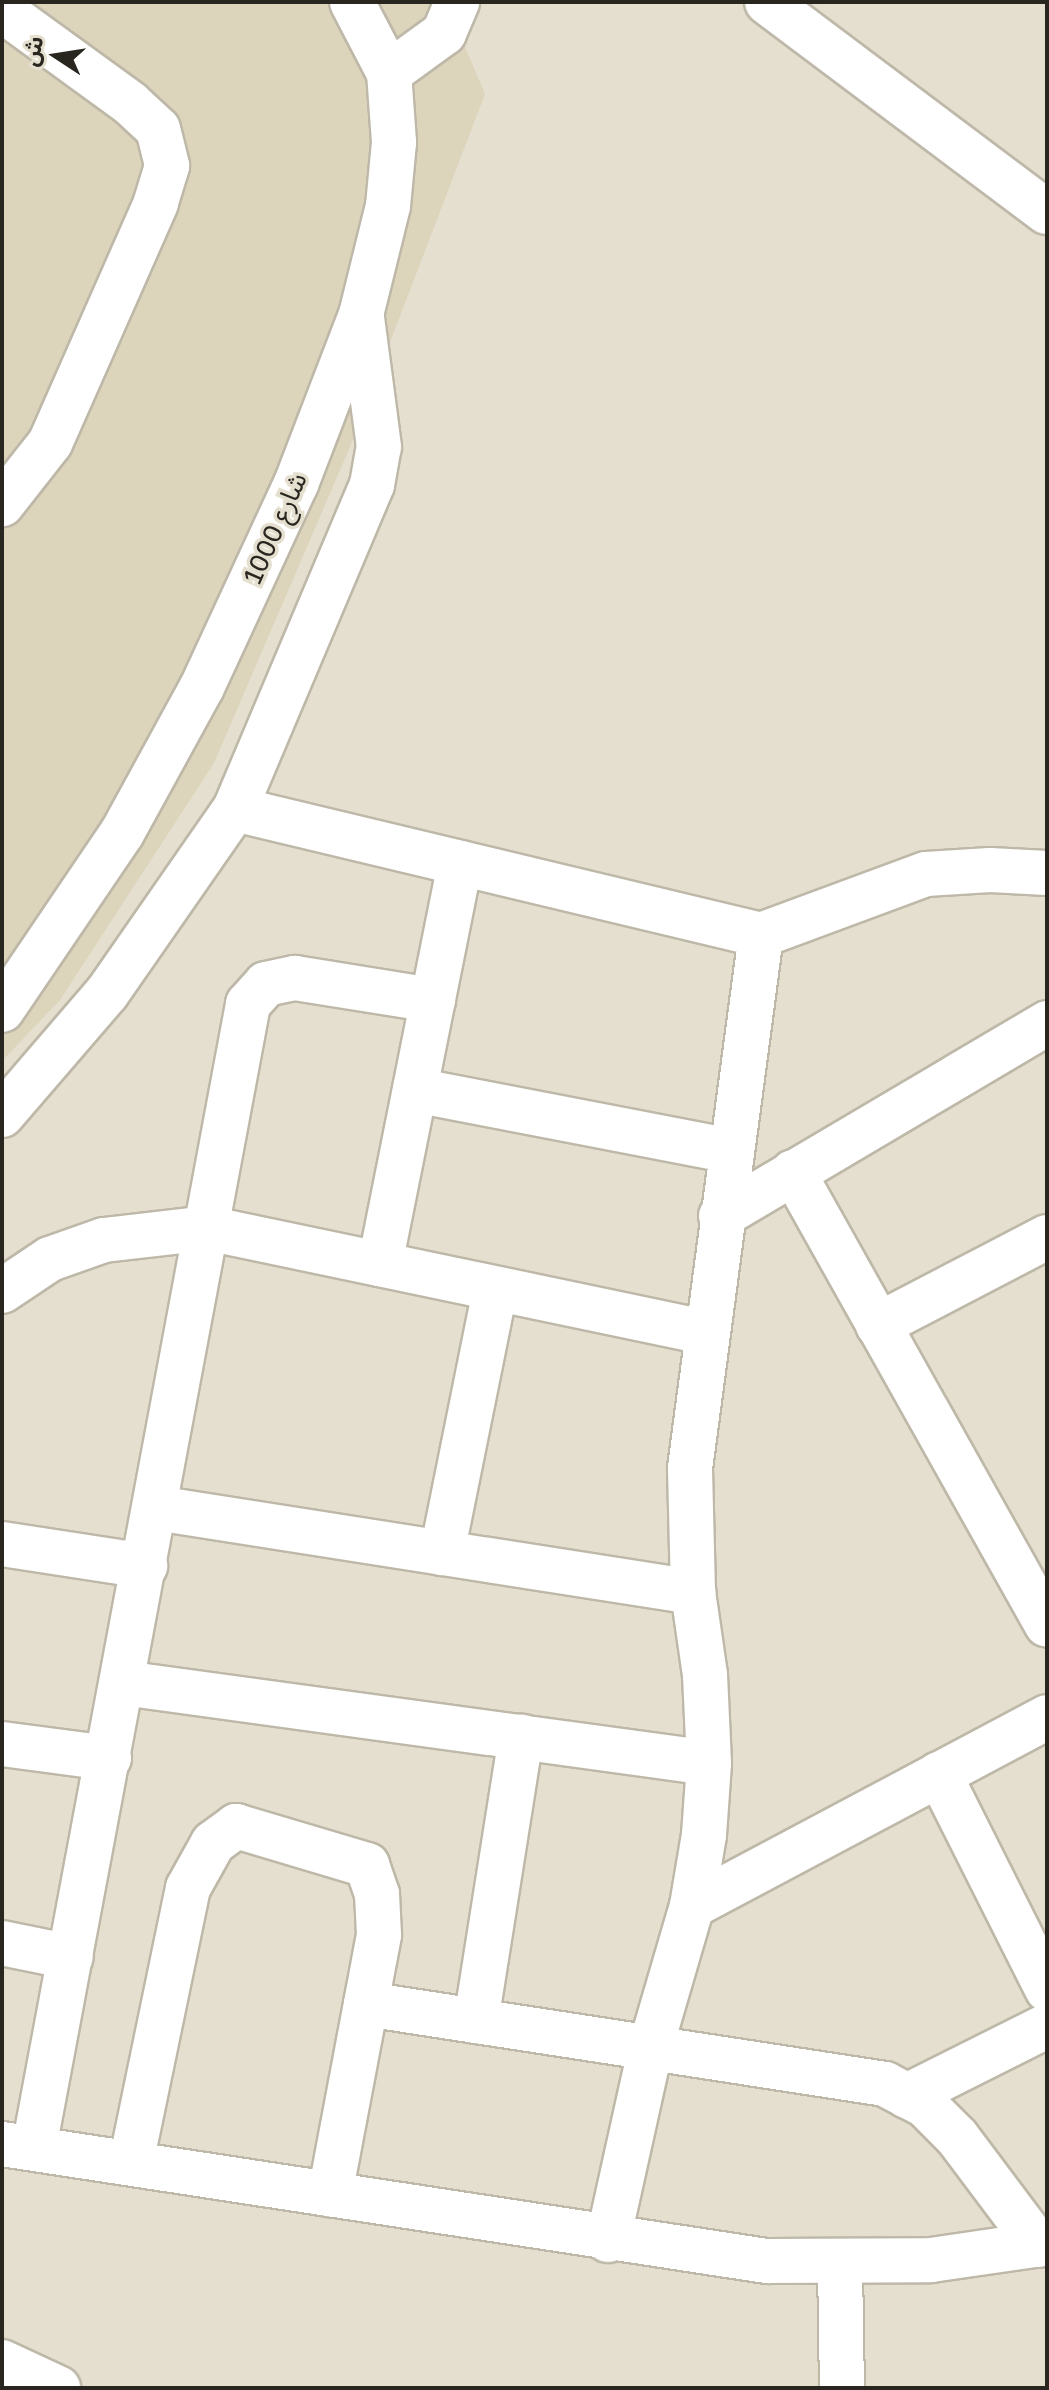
<!DOCTYPE html>
<meta charset="utf-8">
<style>
body{margin:0}
#map{position:relative;width:1049px;height:2390px;overflow:hidden;background:#e5dfcf;font-family:"Golos Text","Noto Sans Arabic",sans-serif}
div>[style]{position:absolute}
.built>*{inset:0;background:#ddd4bc}
.roads{filter:drop-shadow(2px 0 #beb8a8) drop-shadow(-2px 0 #beb8a8) drop-shadow(0 2px #beb8a8) drop-shadow(0 -2px #beb8a8)}
.minor>*{height:44px;margin:-22px;padding:0 22px;transform-origin:22px;border-radius:22px;background:#fff}
span{translate:-50% -50%;white-space:nowrap;text-align:center;line-height:1.15;-webkit-text-stroke:7px #e5dfcf;paint-order:stroke}
.street-label{font-size:26px;color:#292620}
.frame{position:absolute;inset:0;border:4px solid #292620;pointer-events:none}
.north{position:absolute;left:16px;top:16px;width:80px;height:80px;-webkit-text-stroke:6px #e5dfcf;paint-order:stroke;rotate:282deg;font-size:22px;font-weight:700;line-height:32px;text-align:center;color:#292620}
.north::after{content:'';display:block;margin:auto;width:28px;height:36px;background:#292620;clip-path:polygon(50% 0,100% 100%,50% 72%,0 100%)}
</style>
<div id="map">
<div class="built">
<i style="clip-path:polygon(2px 2px,446px 2px,485px 94px,350px 447px,214px 763px,60px 1000px,2px 1061px)"></i>
</div>
<div class="roads">
<div class="minor">
<i style="left:767px;top:2px;width:350px;rotate:36.9deg"></i>
<i style="left:2px;top:10px;width:158px;rotate:36deg"></i>
<i style="left:130px;top:103px;width:38px;rotate:43deg"></i>
<i style="left:158px;top:129px;width:38px;rotate:76deg"></i>
<i style="left:167px;top:166px;width:39px;rotate:107deg"></i>
<i style="left:156px;top:203px;width:262px;rotate:113.8deg"></i>
<i style="left:50px;top:443px;width:78px;rotate:128.2deg"></i>
<i style="left:389px;top:73px;width:68px;rotate:-36deg"></i>
<i style="left:444px;top:33px;width:34px;rotate:-67deg"></i>
<i style="left:235px;top:809px;width:541px;rotate:13.47deg"></i>
<i style="left:761px;top:935px;width:176px;rotate:-20.3deg"></i>
<i style="left:926px;top:874px;width:64px;rotate:-3.6deg"></i>
<i style="left:990px;top:870px;width:57px;rotate:3deg"></i>
<i style="left:2px;top:1010px;width:214px;rotate:-55.9deg"></i>
<i style="left:122px;top:833px;width:166px;rotate:-61.3deg"></i>
<i style="left:202px;top:687px;width:224px;rotate:-65.2deg"></i>
<i style="left:296px;top:484px;width:181px;rotate:-69deg"></i>
<i style="left:361px;top:315px;width:112px;rotate:-76.1deg"></i>
<i style="left:388px;top:206px;width:64px;rotate:-84.6deg"></i>
<i style="left:394px;top:142px;width:69px;rotate:-94.1deg"></i>
<i style="left:389px;top:73px;width:80px;rotate:-117.5deg"></i>
<i style="left:415px;top:1090px;width:322px;rotate:10.9deg"></i>
<i style="left:2px;top:1115px;width:161px;rotate:-49.3deg"></i>
<i style="left:107px;top:993px;width:224px;rotate:-55.2deg"></i>
<i style="left:235px;top:809px;width:352px;rotate:-67.1deg"></i>
<i style="left:372px;top:485px;width:39px;rotate:-80deg"></i>
<i style="left:379px;top:447px;width:130px;rotate:-97.5deg"></i>
<i style="left:793px;top:1172px;width:519px;rotate:60.72deg"></i>
<i style="left:721px;top:1216px;width:379px;rotate:-30.6deg"></i>
<i style="left:380px;top:1264px;width:409px;rotate:-78.7deg"></i>
<i style="left:2px;top:1291px;width:58px;rotate:-33.7deg"></i>
<i style="left:50px;top:1259px;width:57px;rotate:-19.4deg"></i>
<i style="left:104px;top:1240px;width:104px;rotate:-6.6deg"></i>
<i style="left:207px;top:1228px;width:508px;rotate:11.82deg"></i>
<i style="left:878px;top:1325px;width:191px;rotate:-27.5deg"></i>
<i style="left:156px;top:1508px;width:544px;rotate:8.89deg"></i>
<i style="left:2px;top:1544px;width:145px;rotate:8.7deg"></i>
<i style="left:442px;top:1553px;width:269px;rotate:-78.6deg"></i>
<i style="left:123px;top:1683px;width:591px;rotate:7.77deg"></i>
<i style="left:2px;top:1744px;width:108px;rotate:7.5deg"></i>
<i style="left:939px;top:1774px;width:241px;rotate:63.3deg"></i>
<i style="left:692px;top:1906px;width:402px;rotate:-28deg"></i>
<i style="left:2px;top:1943px;width:70px;rotate:11.5deg"></i>
<i style="left:366px;top:2004px;width:525px;rotate:8.76deg"></i>
<i style="left:885px;top:2084px;width:45px;rotate:27.7deg"></i>
<i style="left:925px;top:2105px;width:45px;rotate:45deg"></i>
<i style="left:957px;top:2137px;width:135px;rotate:53.1deg"></i>
<i style="left:476px;top:2021px;width:288px;rotate:-81deg"></i>
<i style="left:907px;top:2096px;width:157px;rotate:-26.6deg"></i>
<i style="left:2px;top:2144px;width:774px;rotate:8.7deg"></i>
<i style="left:767px;top:2261px;width:164px;rotate:-0.3deg"></i>
<i style="left:931px;top:2260px;width:117px;rotate:-8.3deg"></i>
<i style="left:34px;top:2148px;width:1164px;rotate:-79.4deg"></i>
<i style="left:248px;top:1004px;width:27px;rotate:-48deg"></i>
<i style="left:266px;top:984px;width:30px;rotate:-12deg"></i>
<i style="left:295px;top:978px;width:140px;rotate:9.1deg"></i>
<i style="left:131px;top:2163px;width:281px;rotate:-78.3deg"></i>
<i style="left:188px;top:1888px;width:51px;rotate:-60.9deg"></i>
<i style="left:213px;top:1843px;width:29px;rotate:-36deg"></i>
<i style="left:236px;top:1826px;width:137px;rotate:16.6deg"></i>
<i style="left:367px;top:1865px;width:31px;rotate:71deg"></i>
<i style="left:377px;top:1894px;width:41px;rotate:87.2deg"></i>
<i style="left:379px;top:1935px;width:264px;rotate:100.7deg"></i>
<i style="left:608px;top:2240px;width:199px;rotate:-77.5deg"></i>
<i style="left:651px;top:2046px;width:146px;rotate:-73.7deg"></i>
<i style="left:692px;top:1906px;width:72px;rotate:-80.4deg"></i>
<i style="left:704px;top:1835px;width:72px;rotate:-86deg"></i>
<i style="left:709px;top:1763px;width:88px;rotate:-92.6deg"></i>
<i style="left:705px;top:1675px;width:84px;rotate:-98.2deg"></i>
<i style="left:693px;top:1592px;width:124px;rotate:-91.4deg"></i>
<i style="left:690px;top:1468px;width:538px;rotate:-82.41deg"></i>
<i style="left:840px;top:2264px;width:124px;rotate:89.1deg"></i>
<i style="left:2px;top:2362px;width:62px;rotate:24.9deg"></i>
</div>
</div>
<div class="street-label">
<span style="left:275px;top:528px;rotate:-66deg">شارع 1000</span>
</div>
<div class="frame"></div>
<div class="north">ش</div>
</div>
